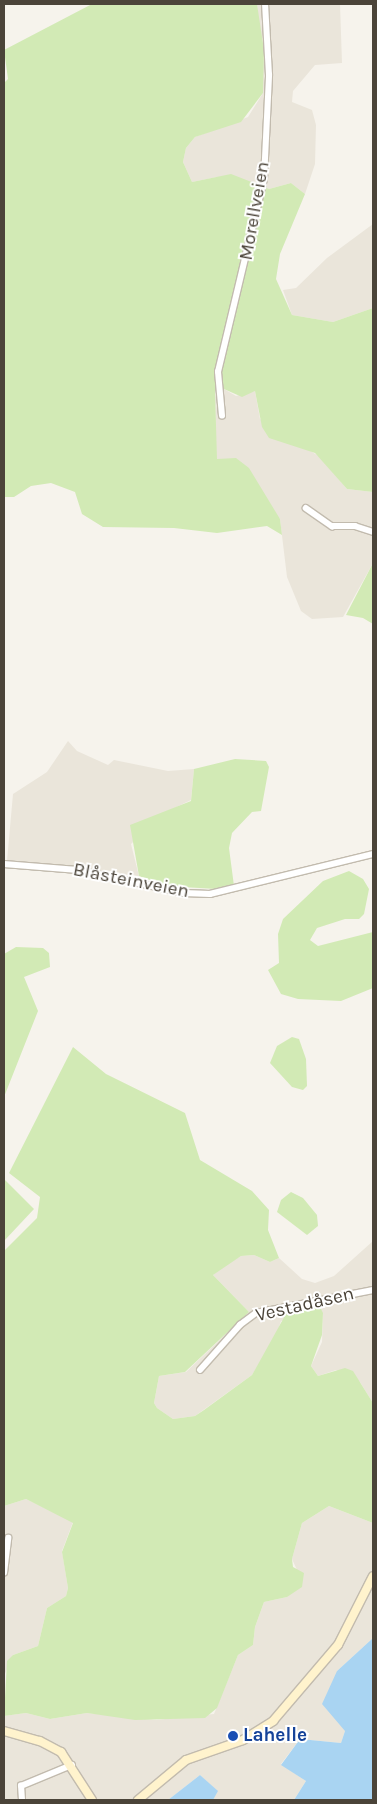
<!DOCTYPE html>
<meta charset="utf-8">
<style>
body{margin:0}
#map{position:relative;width:377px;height:1804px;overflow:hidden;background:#f6f3ec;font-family:Karla,sans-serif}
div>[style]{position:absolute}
.residential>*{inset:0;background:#eae5da}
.green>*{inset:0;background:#d2eab5}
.water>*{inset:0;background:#a9d4f2}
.roads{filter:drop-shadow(1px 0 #c2bbae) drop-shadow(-1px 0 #c2bbae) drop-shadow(0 1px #c2bbae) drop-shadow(0 -1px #c2bbae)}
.street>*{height:5.5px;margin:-2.75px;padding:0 2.75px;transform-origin:2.75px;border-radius:2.75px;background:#fff}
.secondary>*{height:8px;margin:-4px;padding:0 4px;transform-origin:4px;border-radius:4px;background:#fff3cd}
.dots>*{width:14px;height:14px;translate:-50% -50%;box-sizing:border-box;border:2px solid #fff;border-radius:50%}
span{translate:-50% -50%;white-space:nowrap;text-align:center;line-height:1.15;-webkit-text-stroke:4px #fff;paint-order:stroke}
.street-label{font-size:19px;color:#4b4439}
.transit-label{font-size:19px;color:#164399;font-weight:700}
.left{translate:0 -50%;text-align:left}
.frame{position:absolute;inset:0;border:5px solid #4b4439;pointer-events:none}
</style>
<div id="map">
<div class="residential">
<i style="clip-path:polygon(257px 4px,340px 4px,342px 63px,315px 65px,293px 91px,292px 102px,312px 110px,316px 125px,315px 164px,305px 194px,291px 183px,269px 189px,217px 177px,192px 182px,183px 162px,186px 148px,195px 137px,248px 117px,263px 93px)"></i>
<i style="clip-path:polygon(373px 224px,373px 308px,333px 322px,292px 315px,283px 290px,296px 288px,327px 258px)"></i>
<i style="clip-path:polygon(224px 389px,236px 396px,255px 391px,260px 419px,320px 457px,347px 489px,373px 492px,373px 563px,343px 617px,312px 619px,301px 611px,287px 577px,280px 519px,216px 459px,215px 391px)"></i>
<i style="clip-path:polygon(68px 741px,77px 751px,108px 765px,114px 760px,168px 771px,194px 769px,191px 800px,162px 814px,131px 844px,139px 876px,7px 861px,13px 794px,47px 772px)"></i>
<i style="clip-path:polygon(373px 1241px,373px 1403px,360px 1382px,336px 1370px,318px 1376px,311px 1366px,322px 1342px,323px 1313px,281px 1321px,276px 1336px,252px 1375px,195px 1416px,173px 1419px,157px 1408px,154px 1403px,159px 1376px,186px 1372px,249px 1312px,213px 1275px,223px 1266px,241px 1256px,254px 1255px,270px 1262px,279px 1258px,302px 1279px,315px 1283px,334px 1276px)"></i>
<i style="clip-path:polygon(26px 1499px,73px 1522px,62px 1551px,68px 1588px,66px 1596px,47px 1608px,38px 1646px,13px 1655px,4px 1676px,4px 1506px)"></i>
<i style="clip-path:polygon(329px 1506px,373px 1523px,373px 1638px,337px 1671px,345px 1731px,341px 1743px,300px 1739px,281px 1764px,306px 1781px,294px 1800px,213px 1800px,217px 1791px,200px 1775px,168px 1800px,4px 1800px,4px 1716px,26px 1713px,50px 1719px,87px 1713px,156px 1720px,214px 1714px,238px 1655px,253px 1645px,255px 1627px,264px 1602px,287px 1597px,297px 1570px,292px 1559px,302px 1523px)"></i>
</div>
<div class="green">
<i style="clip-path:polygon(92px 4px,257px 4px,264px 50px,263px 93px,241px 122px,195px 137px,186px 148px,183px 162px,192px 182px,231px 174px,269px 189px,291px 183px,305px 194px,280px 254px,276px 279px,292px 315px,333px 322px,373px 308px,373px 492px,347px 489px,315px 453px,269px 438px,262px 427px,255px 391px,242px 397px,224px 389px,215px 391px,217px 459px,236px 458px,249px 468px,280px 519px,282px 535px,267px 526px,217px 533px,174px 528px,103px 527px,82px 514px,75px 492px,51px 483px,31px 486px,14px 497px,4px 497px,4px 83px,8px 79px,4px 50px)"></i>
<i style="clip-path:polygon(373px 563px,373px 624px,363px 618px,346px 615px)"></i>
<i style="clip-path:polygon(235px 759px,266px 761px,269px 767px,261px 811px,252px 812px,232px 833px,229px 848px,234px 886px,216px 889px,166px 886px,139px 876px,130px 825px,191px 801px,194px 769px)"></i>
<i style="clip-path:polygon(349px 871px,363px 879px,369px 889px,364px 914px,359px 919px,345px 919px,317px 928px,310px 940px,318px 946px,373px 932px,373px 988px,341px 1001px,298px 999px,281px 994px,268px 970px,279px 963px,278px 934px,283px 919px,323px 881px)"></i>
<i style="clip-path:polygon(16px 947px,43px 948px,49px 953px,50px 967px,24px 977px,38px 1011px,4px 1097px,4px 954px)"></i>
<i style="clip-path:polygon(292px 1037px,299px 1039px,306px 1059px,307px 1086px,303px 1090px,292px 1087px,270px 1063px,277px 1046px)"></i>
<i style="clip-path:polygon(73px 1047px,106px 1074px,185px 1113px,200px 1160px,252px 1191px,269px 1210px,268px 1230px,279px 1258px,270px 1262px,254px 1255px,241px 1256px,213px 1275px,249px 1312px,185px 1372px,159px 1376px,154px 1403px,157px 1408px,173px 1419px,195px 1416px,204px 1410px,252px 1375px,287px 1312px,318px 1303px,323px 1313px,322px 1335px,311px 1366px,318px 1376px,345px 1368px,353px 1371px,373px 1403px,373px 1523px,329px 1506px,302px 1523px,292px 1559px,293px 1567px,304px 1573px,302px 1587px,287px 1597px,264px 1602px,255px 1627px,253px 1645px,238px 1655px,217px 1708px,205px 1718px,135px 1720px,87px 1713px,50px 1719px,26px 1713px,4px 1716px,7px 1661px,13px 1655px,38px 1646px,47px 1608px,66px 1596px,68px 1588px,62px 1552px,73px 1523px,26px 1499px,4px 1506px,4px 1251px,37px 1218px,40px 1197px,9px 1173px)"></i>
<i style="clip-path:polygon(4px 1179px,34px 1209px,4px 1241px)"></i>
<i style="clip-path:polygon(291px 1192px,303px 1198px,317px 1215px,318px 1226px,307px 1235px,277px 1212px,281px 1200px)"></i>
</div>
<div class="water">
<i style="clip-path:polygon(373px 1638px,373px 1800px,294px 1800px,306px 1781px,281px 1765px,300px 1739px,341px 1743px,345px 1731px,322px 1704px,337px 1671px)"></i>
<i style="clip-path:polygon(200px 1775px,218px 1791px,213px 1800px,168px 1800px)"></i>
</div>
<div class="roads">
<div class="street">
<i style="left:222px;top:416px;width:44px;rotate:-95.2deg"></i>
<i style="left:218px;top:372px;width:198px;rotate:-76.6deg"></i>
<i style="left:264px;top:179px;width:104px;rotate:-87.2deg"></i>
<i style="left:269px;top:75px;width:71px;rotate:-93.2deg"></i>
<i style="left:306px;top:508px;width:32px;rotate:35deg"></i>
<i style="left:332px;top:526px;width:23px"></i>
<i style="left:355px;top:526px;width:19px;rotate:18deg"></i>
<i style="left:4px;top:864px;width:74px;rotate:4.6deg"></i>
<i style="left:78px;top:870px;width:108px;rotate:12.2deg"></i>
<i style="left:184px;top:893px;width:26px;rotate:2deg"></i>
<i style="left:210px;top:894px;width:168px;rotate:-13.8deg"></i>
<i style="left:200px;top:1370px;width:60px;rotate:-48.4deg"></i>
<i style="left:240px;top:1325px;width:20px;rotate:-37deg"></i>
<i style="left:256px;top:1313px;width:119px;rotate:-11.1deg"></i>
<i style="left:4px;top:1573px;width:35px;rotate:-83deg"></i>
<i style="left:22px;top:1800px;width:14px;rotate:-94deg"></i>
<i style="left:21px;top:1786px;width:55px;rotate:-22.4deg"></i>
</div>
<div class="secondary">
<i style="left:4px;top:1731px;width:37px;rotate:16deg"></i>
<i style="left:40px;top:1741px;width:24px;rotate:28deg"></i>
<i style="left:61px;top:1752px;width:57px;rotate:57.1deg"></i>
<i style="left:138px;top:1800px;width:62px;rotate:-39.8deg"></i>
<i style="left:186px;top:1760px;width:60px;rotate:-19.3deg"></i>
<i style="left:243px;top:1740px;width:36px;rotate:-32deg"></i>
<i style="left:273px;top:1721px;width:100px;rotate:-49.5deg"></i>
<i style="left:338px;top:1645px;width:77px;rotate:-63.1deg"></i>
</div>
</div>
<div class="dots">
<i style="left:233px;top:1736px;background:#1a4fb4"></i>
</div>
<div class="street-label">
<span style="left:255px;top:211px;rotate:-80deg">Morellveien</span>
<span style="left:131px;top:881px;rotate:11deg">Blåsteinveien</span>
<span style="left:305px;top:1305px;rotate:-13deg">Vestadåsen</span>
</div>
<div class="transit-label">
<span class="left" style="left:243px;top:1736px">Lahelle</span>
</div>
<div class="frame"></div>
</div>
